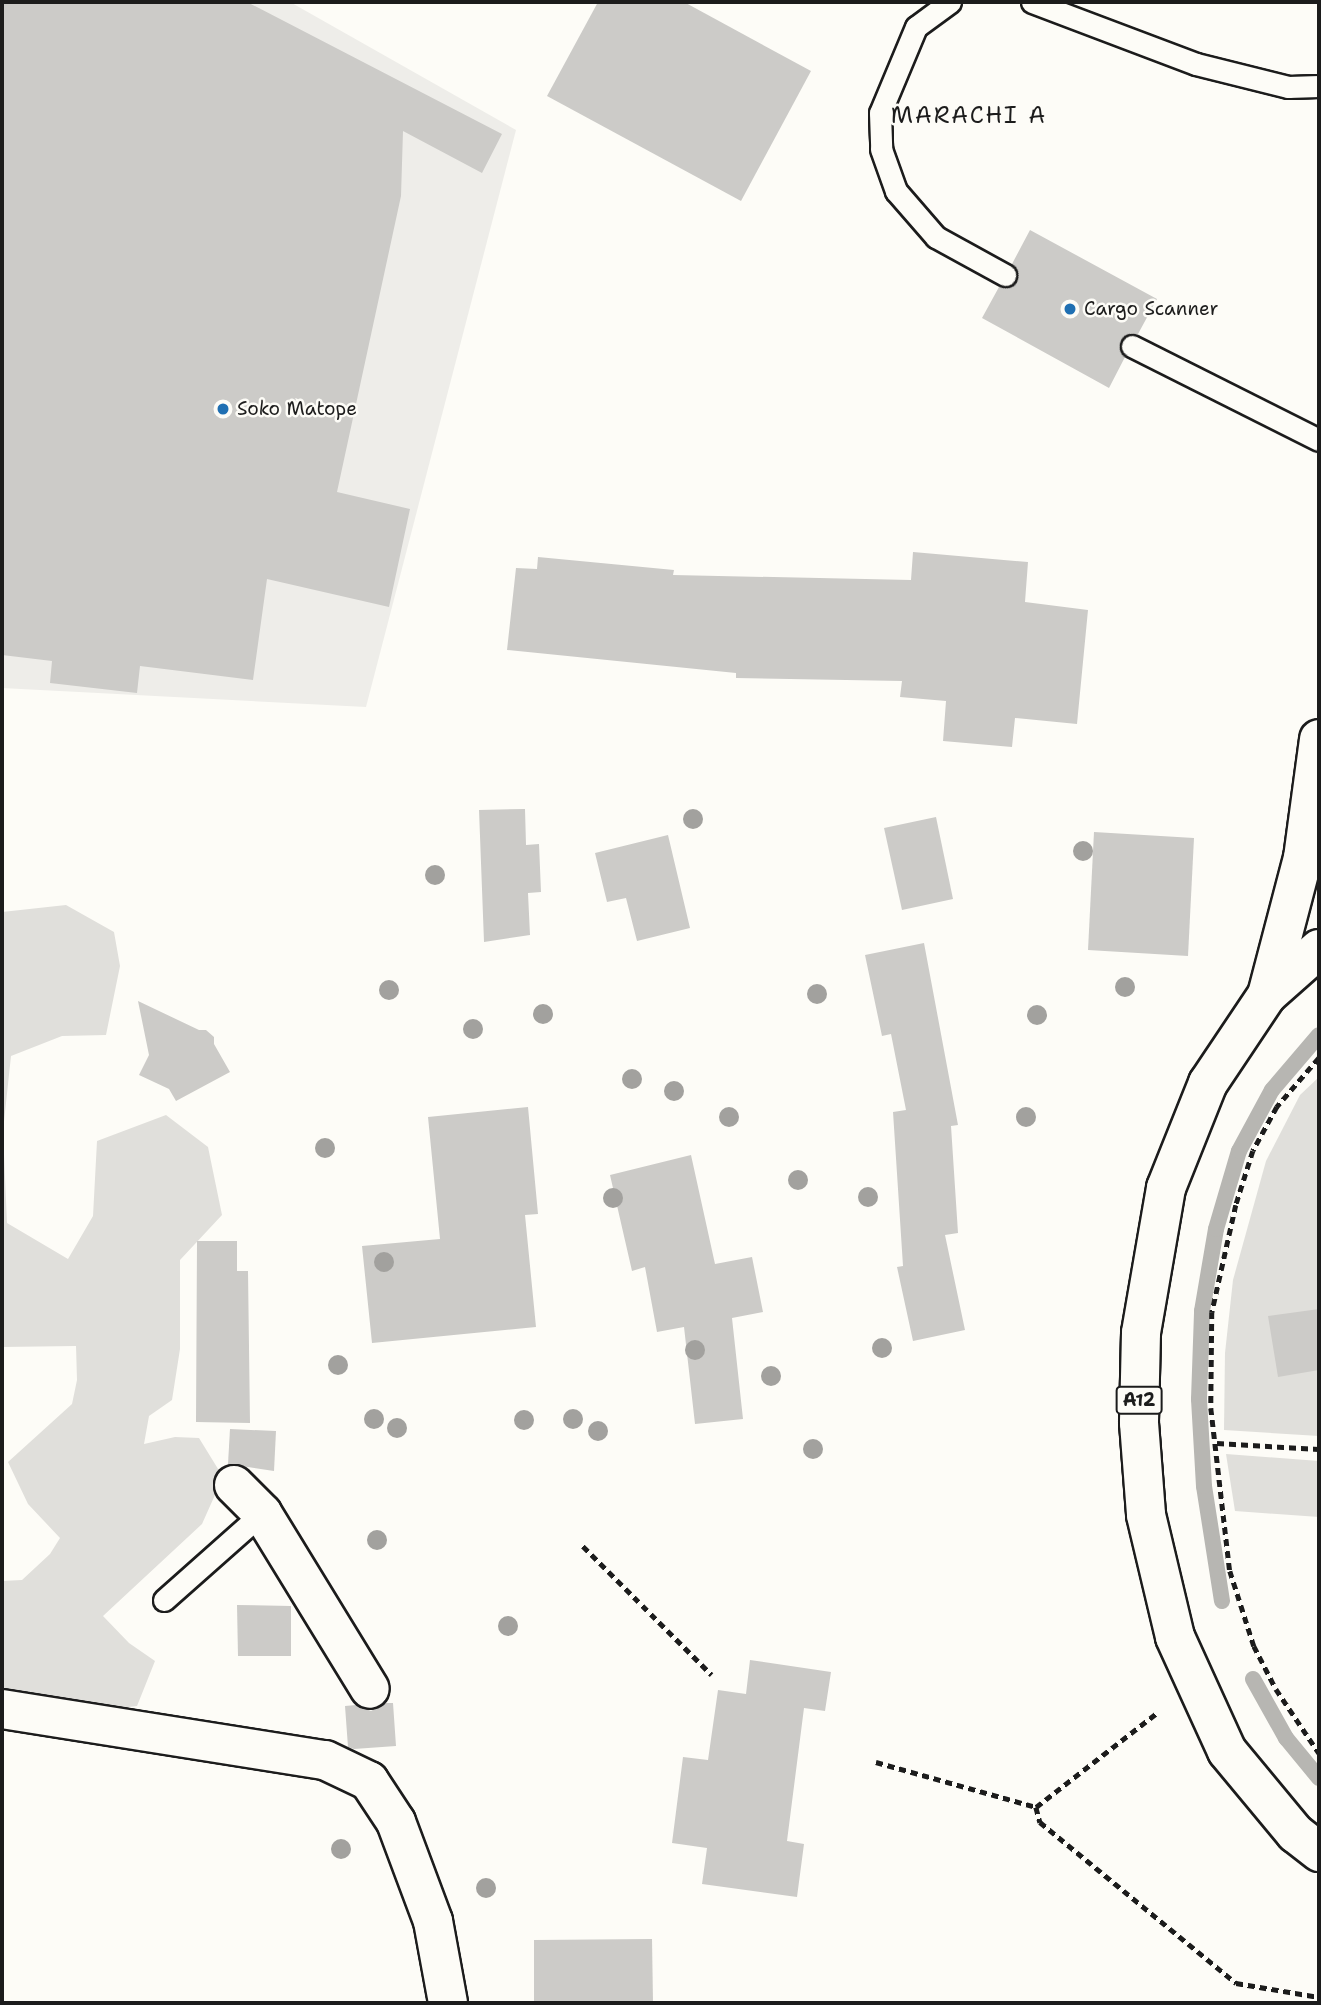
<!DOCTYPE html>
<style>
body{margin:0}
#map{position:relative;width:1321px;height:2005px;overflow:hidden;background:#fdfcf7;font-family:"Shantell Sans",sans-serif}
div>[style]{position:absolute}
.built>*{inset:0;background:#eeede9}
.green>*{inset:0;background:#e0dfdb}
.stream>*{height:16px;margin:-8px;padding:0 8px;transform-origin:8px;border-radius:8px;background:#b7b6b2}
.building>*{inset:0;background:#cccbc8}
.path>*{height:4.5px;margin-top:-2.25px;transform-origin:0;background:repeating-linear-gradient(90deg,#1c1c1c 0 7px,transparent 0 12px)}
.roads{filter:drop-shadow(2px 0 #1c1c1c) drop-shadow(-2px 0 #1c1c1c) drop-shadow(0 2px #1c1c1c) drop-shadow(0 -2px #1c1c1c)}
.service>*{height:21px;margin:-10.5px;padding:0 10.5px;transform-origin:10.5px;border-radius:10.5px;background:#fdfcf7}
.minor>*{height:38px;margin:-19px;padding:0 19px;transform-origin:19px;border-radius:19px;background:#fdfcf7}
.trunk>*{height:38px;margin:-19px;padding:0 19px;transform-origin:19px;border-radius:19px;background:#fdfcf7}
.trees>*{width:20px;height:20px;margin:-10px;border-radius:50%;background:#a2a19e}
.dots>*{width:19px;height:19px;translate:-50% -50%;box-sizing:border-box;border:4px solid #fdfcf7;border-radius:50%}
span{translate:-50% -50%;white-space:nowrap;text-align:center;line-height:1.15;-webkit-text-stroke:5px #fdfcf7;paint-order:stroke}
.shield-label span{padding:2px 5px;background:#fdfcf7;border:2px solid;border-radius:5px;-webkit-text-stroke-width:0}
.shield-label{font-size:18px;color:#1c1c1c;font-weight:700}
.poi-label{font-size:19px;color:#1c1c1c}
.left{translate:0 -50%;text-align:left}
.quarter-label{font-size:23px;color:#1c1c1c;letter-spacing:2px}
.frame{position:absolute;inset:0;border:4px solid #1c1c1c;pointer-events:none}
</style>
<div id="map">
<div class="built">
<i style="clip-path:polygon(2px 2px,290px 2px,516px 130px,366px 707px,2px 688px)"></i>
</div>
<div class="green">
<i style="clip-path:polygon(66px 905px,114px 932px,120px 966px,106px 1035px,62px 1036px,11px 1056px,3px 1131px,7px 1223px,68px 1259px,93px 1216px,97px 1141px,166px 1115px,208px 1147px,222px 1215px,180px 1260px,180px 1349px,172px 1400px,149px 1416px,144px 1444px,175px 1437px,199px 1438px,223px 1477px,202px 1524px,103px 1616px,129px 1643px,155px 1661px,137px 1706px,89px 1712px,2px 1697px,2px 1581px,22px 1580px,50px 1554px,60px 1538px,28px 1504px,8px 1462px,72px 1404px,77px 1380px,76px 1346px,2px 1347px,2px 912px)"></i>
<i style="clip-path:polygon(1319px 1077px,1319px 1436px,1224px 1430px,1225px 1353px,1233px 1280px,1266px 1161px,1300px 1095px)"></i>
<i style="clip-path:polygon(1226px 1454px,1319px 1461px,1319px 1517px,1235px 1511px)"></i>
</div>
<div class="stream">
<i style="left:1222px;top:1601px;width:116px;rotate:-98.9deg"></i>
<i style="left:1204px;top:1486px;width:87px;rotate:-93.3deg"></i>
<i style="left:1199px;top:1399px;width:88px;rotate:-88deg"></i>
<i style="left:1202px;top:1311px;width:83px;rotate:-80.3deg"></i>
<i style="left:1216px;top:1229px;width:81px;rotate:-73.6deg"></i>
<i style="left:1239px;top:1151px;width:69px;rotate:-61.6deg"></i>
<i style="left:1272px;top:1090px;width:72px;rotate:-49.5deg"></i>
<i style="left:1253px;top:1679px;width:68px;rotate:60.8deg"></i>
<i style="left:1286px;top:1738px;width:52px;rotate:50.5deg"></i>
</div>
<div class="building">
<i style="clip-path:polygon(2px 2px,247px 2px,502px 134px,482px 173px,403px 131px,401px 196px,337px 492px,410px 509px,389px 607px,267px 579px,253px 680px,140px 666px,137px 693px,50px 683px,52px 661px,2px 655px)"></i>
<i style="clip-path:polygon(598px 2px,684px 2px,811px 71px,741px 201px,547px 96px)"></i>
<i style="clip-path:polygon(1030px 230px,1157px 299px,1138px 334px,1131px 333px,1121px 340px,1119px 347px,1125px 357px,1109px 388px,982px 318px,999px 287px,1011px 287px,1017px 281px,1017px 269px,1012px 264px)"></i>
<i style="clip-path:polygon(913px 552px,1028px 562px,1025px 602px,1088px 610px,1077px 724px,1015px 718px,1012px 747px,943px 741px,946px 701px,900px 697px,902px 681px,736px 678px,736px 673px,507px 650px,516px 568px,537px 569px,538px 557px,674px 570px,673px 575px,911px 580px)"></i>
<i style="clip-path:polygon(525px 809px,526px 845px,539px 844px,541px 892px,528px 893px,530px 935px,484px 942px,479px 810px)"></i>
<i style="clip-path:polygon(936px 817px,953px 899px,902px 910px,884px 828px)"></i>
<i style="clip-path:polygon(1094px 832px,1194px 838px,1188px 956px,1088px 950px)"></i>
<i style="clip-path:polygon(668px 835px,690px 928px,637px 941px,626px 898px,607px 902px,595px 853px)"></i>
<i style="clip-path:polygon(924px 943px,958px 1125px,951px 1126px,958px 1233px,945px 1235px,965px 1330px,913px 1341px,897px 1267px,903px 1266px,893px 1112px,906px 1110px,891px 1034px,882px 1036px,865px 955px)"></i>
<i style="clip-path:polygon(138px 1001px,199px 1030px,206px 1030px,214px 1037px,214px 1044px,230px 1072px,176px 1101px,169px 1089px,139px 1075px,149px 1055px)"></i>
<i style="clip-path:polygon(528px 1107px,538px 1214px,525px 1215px,536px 1327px,372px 1343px,362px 1246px,440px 1239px,428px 1117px)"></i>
<i style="clip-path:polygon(691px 1155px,715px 1264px,752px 1257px,763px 1312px,732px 1318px,743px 1419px,695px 1424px,684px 1327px,657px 1332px,645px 1267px,632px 1271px,610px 1175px)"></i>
<i style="clip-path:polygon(197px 1241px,237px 1241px,237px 1271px,248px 1271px,250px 1423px,196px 1422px)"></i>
<i style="clip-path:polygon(1319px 1309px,1319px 1370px,1278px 1377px,1268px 1316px)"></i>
<i style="clip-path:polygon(230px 1429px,276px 1431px,274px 1471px,228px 1464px)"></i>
<i style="clip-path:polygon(237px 1605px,291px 1606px,291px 1656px,238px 1656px)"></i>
<i style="clip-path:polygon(750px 1660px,831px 1672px,825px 1711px,804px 1708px,787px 1841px,804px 1844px,797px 1897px,702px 1884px,707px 1848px,672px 1843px,683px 1757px,708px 1760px,718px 1690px,746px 1694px)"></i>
<i style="clip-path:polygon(386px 1703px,393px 1703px,396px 1746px,354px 1749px,348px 1747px,345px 1706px,356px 1705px,371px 1711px)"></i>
<i style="clip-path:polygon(652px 1939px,653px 2003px,534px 2003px,534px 1940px)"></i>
</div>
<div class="path">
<i style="left:1319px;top:1058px;width:65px;rotate:130.6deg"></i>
<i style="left:1277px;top:1107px;width:50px;rotate:118.6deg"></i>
<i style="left:1253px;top:1151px;width:57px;rotate:107.5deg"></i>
<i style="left:1236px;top:1205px;width:110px;rotate:102.6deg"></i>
<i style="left:1212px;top:1312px;width:96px;rotate:90.6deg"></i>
<i style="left:1211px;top:1408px;width:164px;rotate:83.4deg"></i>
<i style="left:1230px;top:1571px;width:79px;rotate:72.3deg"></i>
<i style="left:1254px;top:1646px;width:48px;rotate:62.9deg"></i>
<i style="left:1276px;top:1689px;width:77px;rotate:56.1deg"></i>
<i style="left:1217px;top:1443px;width:102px;rotate:3.4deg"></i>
<i style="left:583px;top:1546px;width:182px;rotate:45deg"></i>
<i style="left:876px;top:1762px;width:166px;rotate:15.7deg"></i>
<i style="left:1036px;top:1807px;width:155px;rotate:-37.9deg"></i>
<i style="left:1036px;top:1807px;width:16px;rotate:75deg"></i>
<i style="left:1040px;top:1822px;width:254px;rotate:39.4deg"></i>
<i style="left:1236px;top:1983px;width:84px;rotate:9.6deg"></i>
</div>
<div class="roads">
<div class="service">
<i style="left:950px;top:2px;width:42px;rotate:143.7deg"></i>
<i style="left:916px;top:27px;width:93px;rotate:112.7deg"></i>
<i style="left:880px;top:113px;width:36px;rotate:88deg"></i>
<i style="left:881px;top:149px;width:45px;rotate:70.3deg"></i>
<i style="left:896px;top:191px;width:61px;rotate:49deg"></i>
<i style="left:936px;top:237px;width:79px;rotate:28.8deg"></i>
<i style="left:1032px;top:2px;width:175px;rotate:20.7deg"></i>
<i style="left:1196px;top:64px;width:95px;rotate:14deg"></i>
<i style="left:1288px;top:87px;width:31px;rotate:-2deg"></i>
<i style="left:1132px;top:346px;width:209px;rotate:26.7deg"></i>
<i style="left:164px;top:1600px;width:131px;rotate:-41.6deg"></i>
</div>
<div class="minor">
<i style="left:234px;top:1485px;width:40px;rotate:45deg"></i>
<i style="left:262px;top:1513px;width:206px;rotate:58.5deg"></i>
<i style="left:2px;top:1709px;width:327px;rotate:9deg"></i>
<i style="left:325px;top:1760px;width:49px;rotate:25.5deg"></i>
<i style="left:369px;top:1781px;width:49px;rotate:56.6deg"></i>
<i style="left:396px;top:1822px;width:106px;rotate:69.5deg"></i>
<i style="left:433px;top:1921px;width:83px;rotate:79.6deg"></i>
</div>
<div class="trunk">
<i style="left:1319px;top:949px;width:69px;rotate:138.5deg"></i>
<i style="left:1267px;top:995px;width:106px;rotate:123.8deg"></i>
<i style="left:1208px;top:1083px;width:113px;rotate:111.8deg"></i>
<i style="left:1166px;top:1188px;width:147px;rotate:99.8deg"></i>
<i style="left:1141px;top:1333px;width:90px;rotate:91.3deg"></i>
<i style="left:1139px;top:1423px;width:92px;rotate:85.6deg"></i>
<i style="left:1146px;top:1515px;width:125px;rotate:76.6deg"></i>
<i style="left:1175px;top:1637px;width:125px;rotate:65.5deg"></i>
<i style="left:1227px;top:1751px;width:107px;rotate:50.3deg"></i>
<i style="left:1295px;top:1833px;width:31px;rotate:38deg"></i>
<i style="left:1267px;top:995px;width:142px;rotate:-75.3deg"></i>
<i style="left:1303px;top:858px;width:120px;rotate:-82.3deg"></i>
</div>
</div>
<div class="trees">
<i style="left:693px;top:819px"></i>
<i style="left:1083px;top:851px"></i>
<i style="left:435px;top:875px"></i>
<i style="left:1125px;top:987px"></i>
<i style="left:389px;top:990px"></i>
<i style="left:817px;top:994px"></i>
<i style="left:543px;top:1014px"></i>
<i style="left:1037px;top:1015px"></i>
<i style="left:473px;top:1029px"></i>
<i style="left:632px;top:1079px"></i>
<i style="left:674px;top:1091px"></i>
<i style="left:729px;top:1117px"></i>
<i style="left:1026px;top:1117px"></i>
<i style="left:325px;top:1148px"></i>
<i style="left:798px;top:1180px"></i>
<i style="left:868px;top:1197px"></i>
<i style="left:613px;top:1198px"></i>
<i style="left:384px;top:1262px"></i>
<i style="left:882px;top:1348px"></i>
<i style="left:695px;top:1350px"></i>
<i style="left:338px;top:1365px"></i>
<i style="left:771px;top:1376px"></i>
<i style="left:374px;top:1419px"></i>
<i style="left:573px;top:1419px"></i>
<i style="left:524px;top:1420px"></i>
<i style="left:397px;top:1428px"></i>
<i style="left:598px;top:1431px"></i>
<i style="left:813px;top:1449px"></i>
<i style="left:377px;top:1540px"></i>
<i style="left:508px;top:1626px"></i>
<i style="left:341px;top:1849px"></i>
<i style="left:486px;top:1888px"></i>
</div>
<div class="dots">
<i style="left:1070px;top:309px;background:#1f6fb2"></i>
<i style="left:223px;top:409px;background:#1f6fb2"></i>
</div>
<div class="shield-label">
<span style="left:1139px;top:1400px">A12</span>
</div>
<div class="poi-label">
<span class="left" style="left:1084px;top:309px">Cargo Scanner</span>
<span class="left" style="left:237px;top:409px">Soko Matope</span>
</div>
<div class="quarter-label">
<span style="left:969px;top:115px">MARACHI A</span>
</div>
<div class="frame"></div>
</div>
